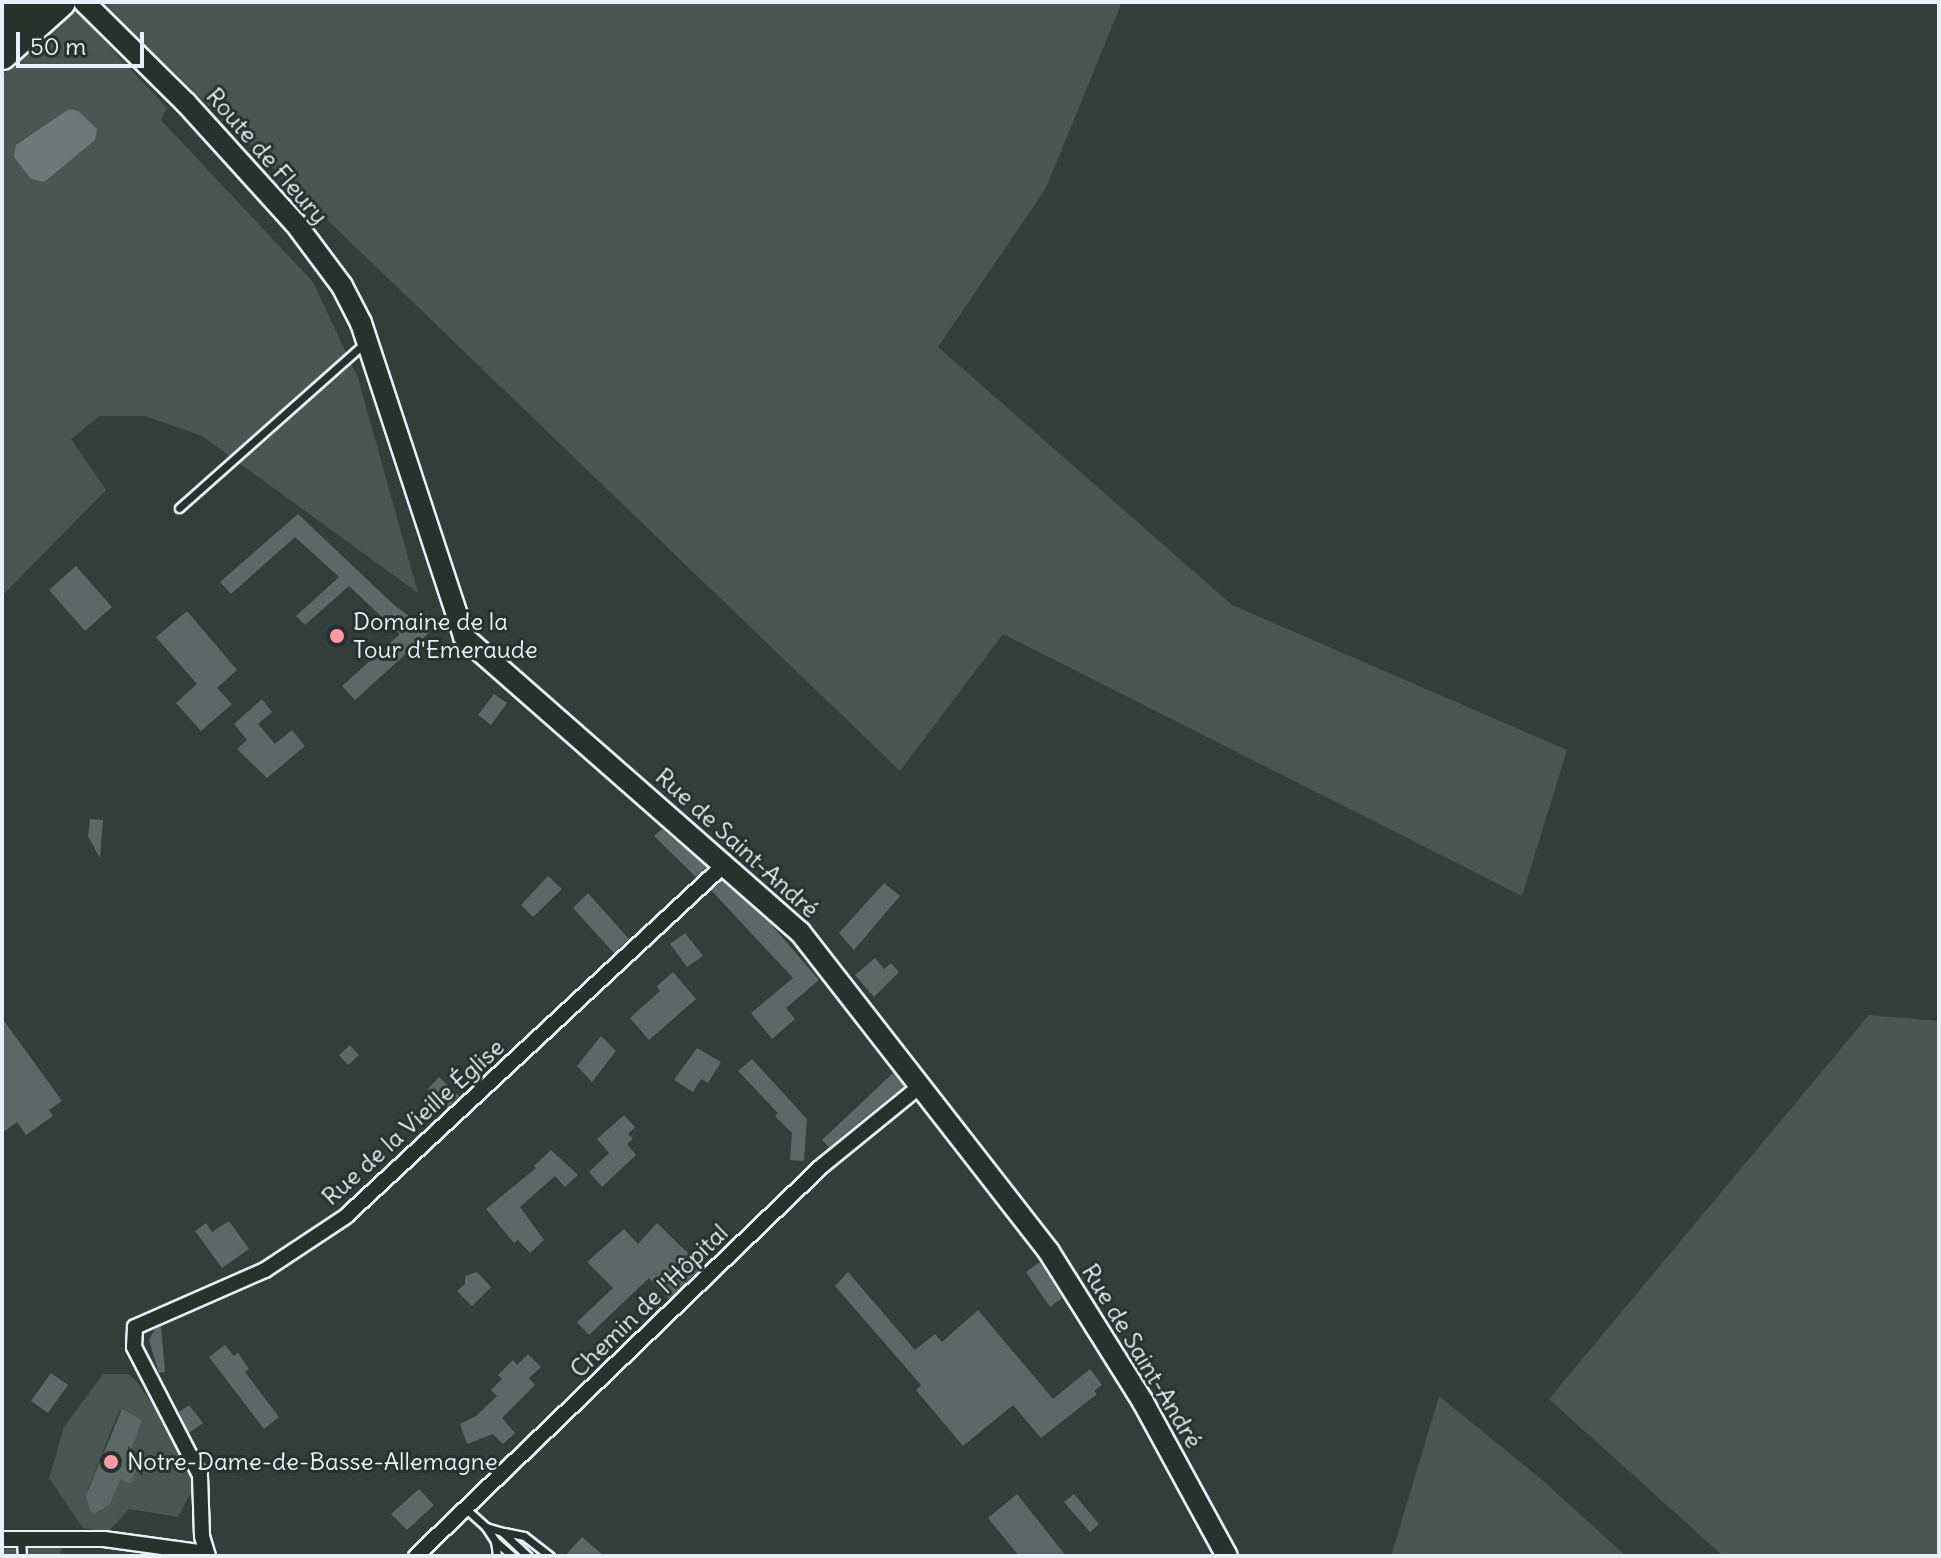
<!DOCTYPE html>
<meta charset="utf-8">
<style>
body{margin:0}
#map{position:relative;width:1941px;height:1558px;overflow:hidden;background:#323e39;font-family:Delius,sans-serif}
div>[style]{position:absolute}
.green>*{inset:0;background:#495651}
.water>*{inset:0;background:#6d7978}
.building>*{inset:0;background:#5c6865}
.roads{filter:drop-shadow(2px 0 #e8f1f8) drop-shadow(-2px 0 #e8f1f8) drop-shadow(0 2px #e8f1f8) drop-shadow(0 -2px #e8f1f8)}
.lane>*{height:7px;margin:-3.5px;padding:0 3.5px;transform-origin:3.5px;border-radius:3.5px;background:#26332d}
.street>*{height:14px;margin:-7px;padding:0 7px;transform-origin:7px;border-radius:7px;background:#26332d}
.secondary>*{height:20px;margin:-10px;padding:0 10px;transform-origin:10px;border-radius:10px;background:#26332d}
.highway>*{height:28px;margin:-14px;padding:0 14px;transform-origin:14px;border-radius:14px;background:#26332d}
.dots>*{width:22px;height:22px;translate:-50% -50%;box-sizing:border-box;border:4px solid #26332d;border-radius:50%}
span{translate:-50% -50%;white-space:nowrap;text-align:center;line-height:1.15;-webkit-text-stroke:6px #26332d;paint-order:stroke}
.street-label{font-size:24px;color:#e8f1f8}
.poi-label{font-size:24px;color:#e8f1f8}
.left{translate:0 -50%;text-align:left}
.frame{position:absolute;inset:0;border:4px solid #e8f1f8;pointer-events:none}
.scale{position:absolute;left:16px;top:32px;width:128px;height:36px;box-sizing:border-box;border:4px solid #e8f1f8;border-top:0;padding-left:10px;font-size:24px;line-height:28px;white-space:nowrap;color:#e8f1f8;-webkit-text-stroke:6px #26332d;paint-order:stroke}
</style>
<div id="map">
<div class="green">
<i style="clip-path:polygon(109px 2px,1122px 2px,1046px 188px,938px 347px,1232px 605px,1567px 750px,1522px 896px,1003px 634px,900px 771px,105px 6px)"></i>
<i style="clip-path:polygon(74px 9px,167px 108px,161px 120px,313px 282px,358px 378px,418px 593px,202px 436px,145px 416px,100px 416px,71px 439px,106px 490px,2px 596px,2px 76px,51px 26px)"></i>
<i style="clip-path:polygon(1869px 1015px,1939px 1021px,1939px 1556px,1723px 1556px,1549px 1399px)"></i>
<i style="clip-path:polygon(evenodd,103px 1374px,128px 1374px,136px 1381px,158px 1412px,197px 1481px,178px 1517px,129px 1509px,108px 1532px,83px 1528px,49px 1478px,64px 1427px,103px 1374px,119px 1411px,142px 1420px,122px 1466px,131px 1483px,118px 1478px,101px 1511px,96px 1514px,89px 1511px,91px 1497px,86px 1494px,119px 1411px)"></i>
<i style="clip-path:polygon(1439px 1396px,1541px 1479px,1626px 1556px,1391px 1556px)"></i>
<i style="clip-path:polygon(63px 1547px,59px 1556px,2px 1556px,2px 1549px)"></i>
</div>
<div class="water">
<i style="clip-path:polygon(69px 109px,78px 111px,97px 129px,95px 140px,44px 182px,31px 179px,14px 157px,16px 145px)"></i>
</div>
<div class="building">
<i style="clip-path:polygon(298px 514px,393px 604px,430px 632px,355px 700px,342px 686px,400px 634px,349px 586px,305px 625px,296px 616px,339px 577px,295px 537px,231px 594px,220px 582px)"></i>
<i style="clip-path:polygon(76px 566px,112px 607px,85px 631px,49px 590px)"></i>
<i style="clip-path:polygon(187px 611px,237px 670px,217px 688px,232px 704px,201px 731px,176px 703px,197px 684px,156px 637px)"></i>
<i style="clip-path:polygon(494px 694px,507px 703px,491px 725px,478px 715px)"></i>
<i style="clip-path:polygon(262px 699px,272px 712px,258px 724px,275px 744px,292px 730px,305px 746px,267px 778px,237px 749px,247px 740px,234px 724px)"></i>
<i style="clip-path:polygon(90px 819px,103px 820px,100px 858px,88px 836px)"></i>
<i style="clip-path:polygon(662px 829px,707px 867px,696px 877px,654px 836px)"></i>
<i style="clip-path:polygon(548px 876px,562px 889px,533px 917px,521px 905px)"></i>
<i style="clip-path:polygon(722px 881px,770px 923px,819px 980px,786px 1008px,795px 1019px,772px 1039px,751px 1013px,793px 978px,711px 890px)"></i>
<i style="clip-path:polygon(884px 883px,900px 896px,854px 950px,839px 933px)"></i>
<i style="clip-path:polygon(588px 893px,629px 939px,614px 953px,573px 908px)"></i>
<i style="clip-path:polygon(685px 933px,703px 956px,687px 967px,670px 944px)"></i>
<i style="clip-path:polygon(875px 958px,884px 969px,891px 963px,899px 972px,874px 997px,855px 975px)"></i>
<i style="clip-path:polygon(673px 972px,696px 999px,649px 1040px,630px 1018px,660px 991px,657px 986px)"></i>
<i style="clip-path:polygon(2px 1018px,62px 1101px,49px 1110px,53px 1116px,26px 1135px,17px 1122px,2px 1133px)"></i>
<i style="clip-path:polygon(601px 1036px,616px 1051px,592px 1082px,577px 1066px)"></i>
<i style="clip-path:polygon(350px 1045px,359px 1055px,348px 1065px,339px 1055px)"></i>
<i style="clip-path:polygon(697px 1048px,721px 1062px,708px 1083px,701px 1079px,693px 1092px,674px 1080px)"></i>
<i style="clip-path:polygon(752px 1059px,807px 1119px,804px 1161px,790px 1160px,792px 1133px,775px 1116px,778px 1113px,738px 1071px)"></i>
<i style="clip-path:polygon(893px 1073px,904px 1086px,829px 1147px,822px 1140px)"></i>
<i style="clip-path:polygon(439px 1077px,459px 1096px,448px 1108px,428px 1089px)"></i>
<i style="clip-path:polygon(624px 1115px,635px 1127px,628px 1134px,633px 1139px,627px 1144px,636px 1155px,602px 1187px,589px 1172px,609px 1153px,597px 1139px)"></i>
<i style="clip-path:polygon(551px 1150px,578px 1175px,565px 1187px,555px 1176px,520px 1207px,544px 1240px,530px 1253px,518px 1240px,514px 1243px,486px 1209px,536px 1168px,534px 1166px)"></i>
<i style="clip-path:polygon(229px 1221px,249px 1249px,222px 1268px,195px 1231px,206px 1223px,212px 1232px)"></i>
<i style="clip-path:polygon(657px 1223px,702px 1267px,669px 1299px,649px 1278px,589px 1335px,577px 1322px,613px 1288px,587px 1262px,624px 1229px,638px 1244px)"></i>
<i style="clip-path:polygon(1040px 1262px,1062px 1298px,1050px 1307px,1026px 1272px)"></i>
<i style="clip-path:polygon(477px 1272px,491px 1287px,472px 1306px,457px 1291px,465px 1284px,465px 1276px)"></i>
<i style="clip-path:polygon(848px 1272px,915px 1350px,935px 1334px,942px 1342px,978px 1310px,1053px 1399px,1090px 1369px,1102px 1385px,1094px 1391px,1097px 1394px,1041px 1438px,1013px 1405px,963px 1446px,916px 1390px,921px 1385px,835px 1286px)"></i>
<i style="clip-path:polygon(161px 1326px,165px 1372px,159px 1373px,149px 1340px,155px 1329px)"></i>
<i style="clip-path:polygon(225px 1345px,234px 1356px,238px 1353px,249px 1369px,245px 1372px,279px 1417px,264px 1429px,209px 1357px)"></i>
<i style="clip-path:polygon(528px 1354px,541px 1367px,529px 1378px,535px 1385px,502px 1418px,515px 1433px,503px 1444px,493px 1434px,467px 1444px,460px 1424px,476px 1416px,497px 1396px,491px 1390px,502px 1379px,498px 1375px,513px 1360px,517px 1365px)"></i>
<i style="clip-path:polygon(51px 1373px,68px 1385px,48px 1413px,31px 1401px)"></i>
<i style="clip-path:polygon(189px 1405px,203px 1423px,189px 1433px,179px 1412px)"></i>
<i style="clip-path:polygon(122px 1409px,142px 1420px,125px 1466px,136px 1470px,131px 1484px,120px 1479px,110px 1504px,95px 1514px,90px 1511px,86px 1495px)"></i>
<i style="clip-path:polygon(419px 1489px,434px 1505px,407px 1530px,391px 1514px)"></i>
<i style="clip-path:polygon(1017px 1494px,1066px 1556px,1019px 1556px,988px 1518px)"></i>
<i style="clip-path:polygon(1074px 1494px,1099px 1524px,1090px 1532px,1064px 1502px)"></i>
<i style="clip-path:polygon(582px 1537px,604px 1556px,565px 1556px)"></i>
</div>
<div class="roads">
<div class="lane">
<i style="left:179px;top:508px;width:250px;rotate:-41.6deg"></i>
<i style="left:465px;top:1508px;width:28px;rotate:42deg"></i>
<i style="left:486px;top:1527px;width:17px;rotate:17deg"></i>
<i style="left:502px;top:1532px;width:35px;rotate:43deg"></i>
<i style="left:486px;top:1527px;width:17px;rotate:57deg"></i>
<i style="left:495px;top:1541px;width:23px;rotate:41deg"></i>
<i style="left:504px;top:1532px;width:20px;rotate:11deg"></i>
<i style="left:524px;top:1536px;width:33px;rotate:38deg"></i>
<i style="left:21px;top:1539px;width:17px;rotate:87deg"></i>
<i style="left:495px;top:1541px;width:15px;rotate:82deg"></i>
</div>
<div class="street">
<i style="left:2px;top:1539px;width:102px"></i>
<i style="left:104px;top:1539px;width:103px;rotate:7.8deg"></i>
<i style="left:208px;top:1556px;width:21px;rotate:-107deg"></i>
<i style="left:202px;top:1536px;width:61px;rotate:-91.9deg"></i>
<i style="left:200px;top:1475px;width:144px;rotate:-117.3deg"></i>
<i style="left:134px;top:1347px;width:20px;rotate:-87deg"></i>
<i style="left:135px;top:1327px;width:142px;rotate:-23.7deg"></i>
<i style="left:265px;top:1270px;width:96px;rotate:-33.5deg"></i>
<i style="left:345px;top:1217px;width:519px;rotate:-42.89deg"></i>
<i style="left:416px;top:1556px;width:563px;rotate:-43.85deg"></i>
<i style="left:822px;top:1166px;width:127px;rotate:-39.2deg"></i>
</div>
<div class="secondary">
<i style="left:84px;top:2px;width:144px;rotate:44.7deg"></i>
<i style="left:186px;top:103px;width:162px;rotate:47.8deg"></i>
<i style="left:295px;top:223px;width:79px;rotate:53.3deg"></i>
<i style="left:342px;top:286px;width:42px;rotate:62.8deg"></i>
<i style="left:361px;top:323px;width:330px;rotate:71.8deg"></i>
<i style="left:464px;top:637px;width:447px;rotate:41.3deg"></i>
<i style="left:800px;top:932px;width:405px;rotate:52.1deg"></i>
<i style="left:1049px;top:1252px;width:177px;rotate:57.9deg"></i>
<i style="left:1143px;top:1402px;width:175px;rotate:61.4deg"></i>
</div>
<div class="highway">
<i style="left:2px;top:23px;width:31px;rotate:-42deg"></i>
<i style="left:2px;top:55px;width:79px;rotate:-41.9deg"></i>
</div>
</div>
<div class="dots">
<i style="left:337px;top:636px;background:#ff9aa2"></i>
<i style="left:111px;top:1462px;background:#ff9aa2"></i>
</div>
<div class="street-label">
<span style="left:267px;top:156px;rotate:49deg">Route de Fleury</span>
<span style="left:737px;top:843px;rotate:42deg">Rue de Saint-André</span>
<span style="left:413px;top:1122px;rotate:-42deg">Rue de la Vieille Église</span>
<span style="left:649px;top:1301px;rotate:-44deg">Chemin de l'Hôpital</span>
<span style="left:1142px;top:1356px;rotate:59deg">Rue de Saint-André</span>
</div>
<div class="poi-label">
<span class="left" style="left:353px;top:636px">Domaine de la<br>Tour d'Emeraude</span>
<span class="left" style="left:127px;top:1462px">Notre-Dame-de-Basse-Allemagne</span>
</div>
<div class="frame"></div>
<div class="scale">50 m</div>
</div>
